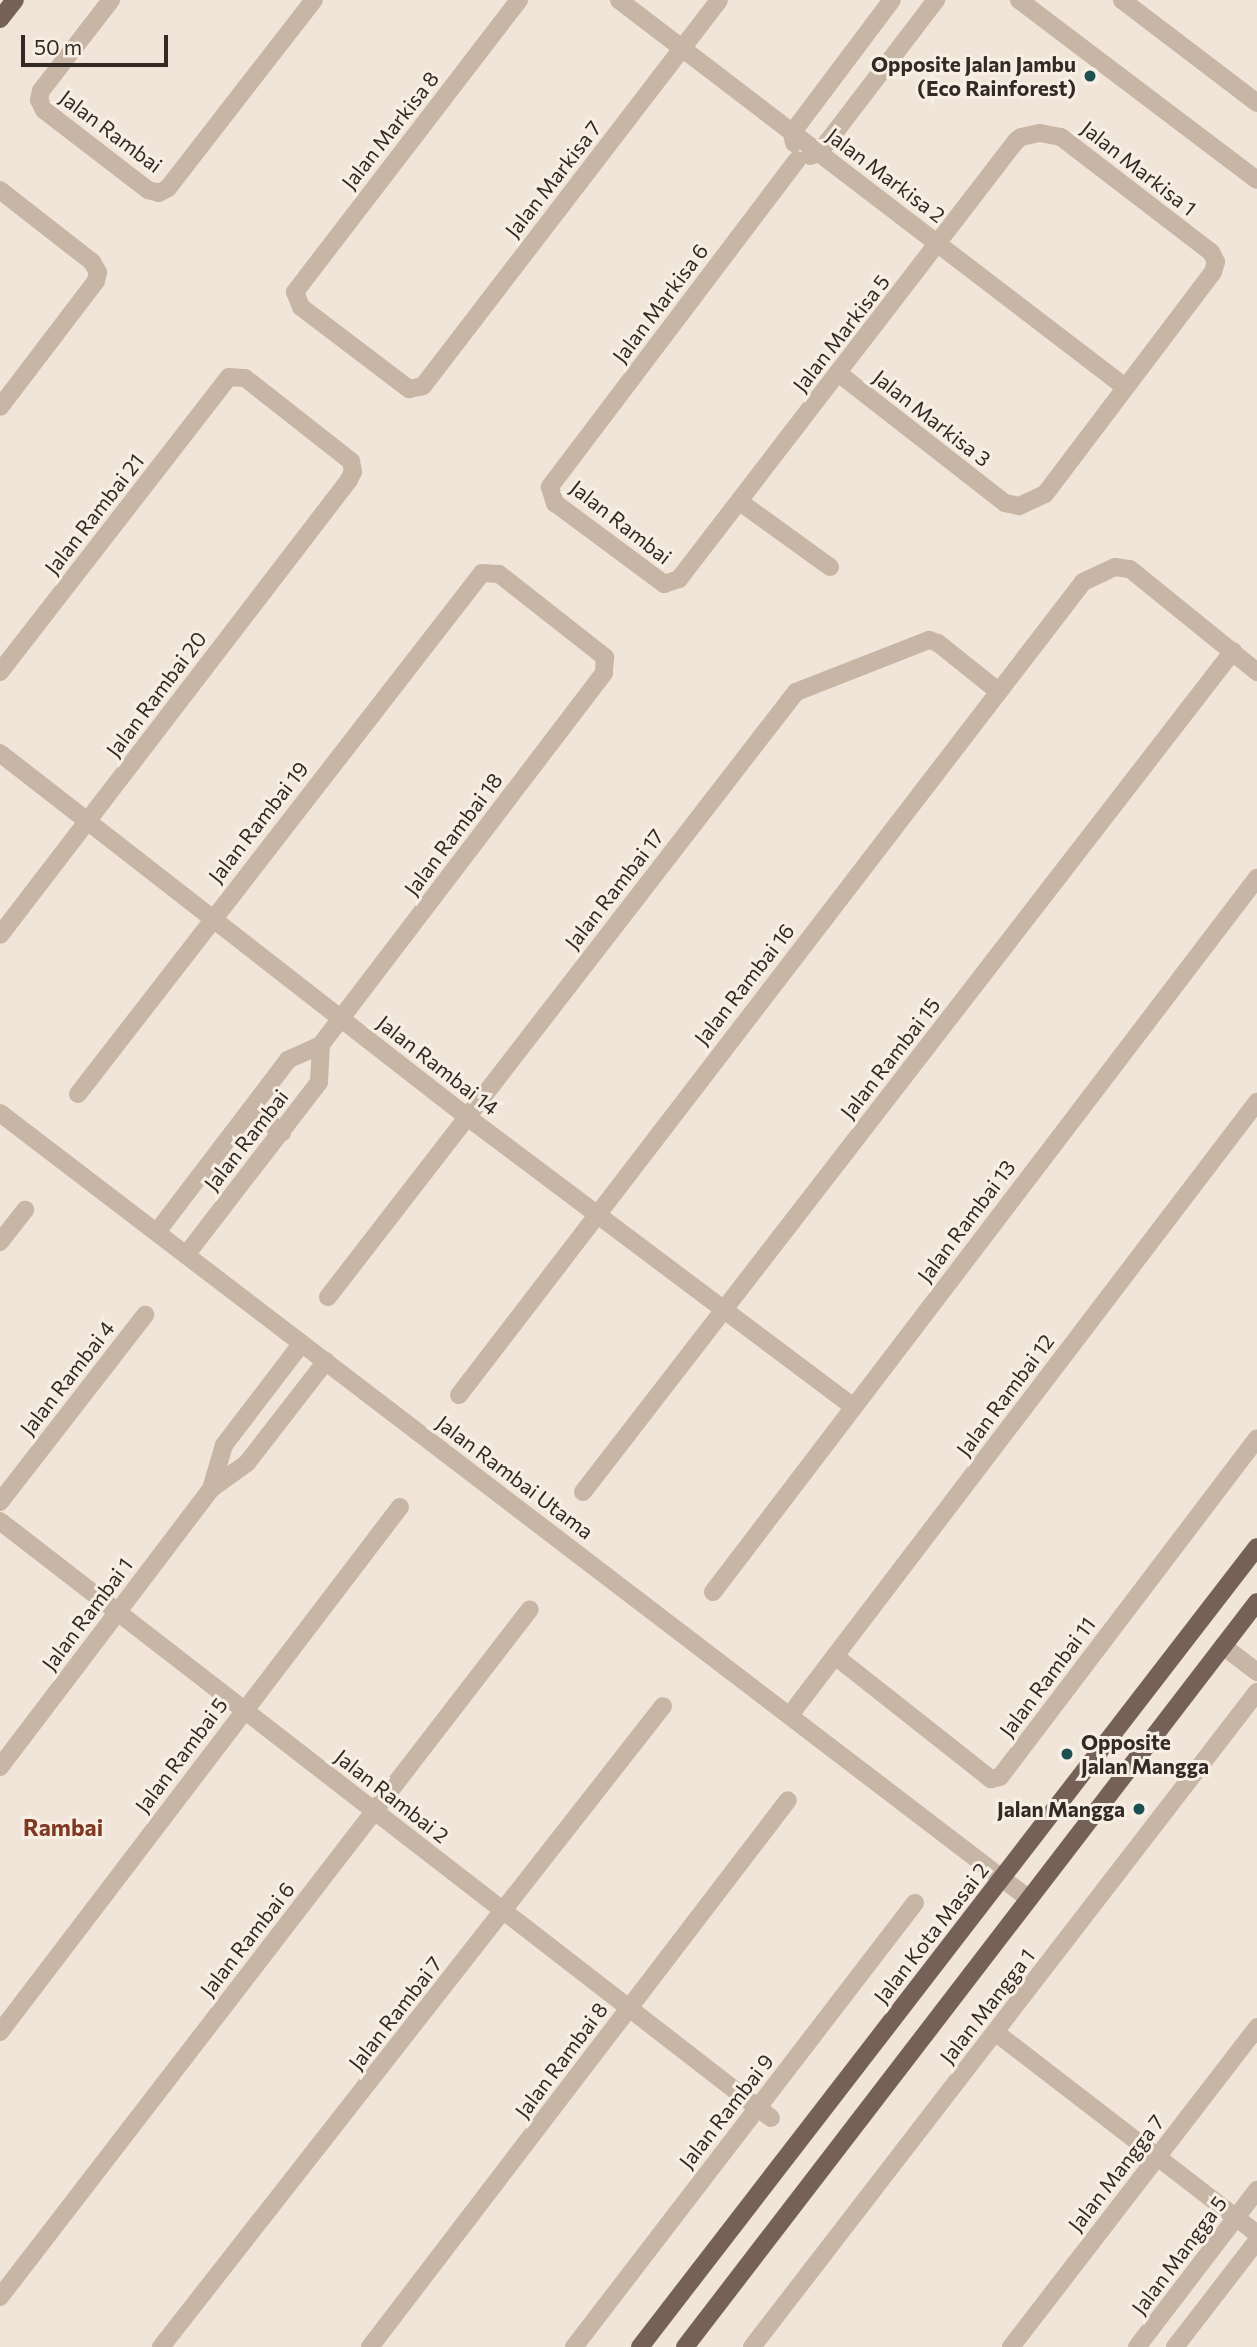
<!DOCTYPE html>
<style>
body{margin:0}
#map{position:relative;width:1257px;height:2347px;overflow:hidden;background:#f0e5d8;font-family:Commissioner,sans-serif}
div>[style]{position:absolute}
.minor>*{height:18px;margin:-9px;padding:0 9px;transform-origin:9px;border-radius:9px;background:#c7b5a5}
.major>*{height:18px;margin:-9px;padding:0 9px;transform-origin:9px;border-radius:9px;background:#756157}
.dots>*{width:19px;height:19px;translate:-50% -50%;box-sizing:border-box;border:4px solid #f8efe4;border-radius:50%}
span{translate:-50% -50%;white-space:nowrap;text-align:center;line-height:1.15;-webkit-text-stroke:6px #f8efe4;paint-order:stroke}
.poi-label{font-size:21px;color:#332a26;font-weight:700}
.right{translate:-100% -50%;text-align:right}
.left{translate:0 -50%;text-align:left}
.street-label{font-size:21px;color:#332a26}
.neighbourhood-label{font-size:23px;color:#7f3822;font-weight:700}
.scale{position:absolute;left:21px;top:35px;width:147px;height:32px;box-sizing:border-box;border:4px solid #332a26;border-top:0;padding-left:9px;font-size:21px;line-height:24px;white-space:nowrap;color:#332a26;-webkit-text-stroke:5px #f8efe4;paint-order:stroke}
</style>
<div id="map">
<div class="minor">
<i style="left:111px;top:0;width:115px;rotate:127.6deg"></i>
<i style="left:41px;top:91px;width:9px;rotate:103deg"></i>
<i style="left:39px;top:100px;width:11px;rotate:63deg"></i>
<i style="left:44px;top:110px;width:131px;rotate:37.6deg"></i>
<i style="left:148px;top:190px;width:11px;rotate:15deg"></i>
<i style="left:159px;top:193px;width:10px;rotate:-29deg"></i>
<i style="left:168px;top:188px;width:238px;rotate:-52.2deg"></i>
<i style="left:519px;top:0;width:368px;rotate:127.5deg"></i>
<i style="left:295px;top:292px;width:16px;rotate:68deg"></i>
<i style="left:301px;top:307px;width:136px;rotate:37.2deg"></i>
<i style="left:409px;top:389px;width:14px;rotate:-12deg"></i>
<i style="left:423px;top:386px;width:486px;rotate:-52.5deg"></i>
<i style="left:619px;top:0;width:637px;rotate:37.41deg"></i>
<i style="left:1019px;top:0;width:298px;rotate:37.1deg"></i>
<i style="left:1122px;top:0;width:170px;rotate:37.3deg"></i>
<i style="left:794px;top:143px;width:10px;rotate:-101deg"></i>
<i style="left:792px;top:133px;width:166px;rotate:-53.1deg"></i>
<i style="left:810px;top:156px;width:9px;rotate:-18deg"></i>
<i style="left:819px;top:153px;width:193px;rotate:-52.6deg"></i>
<i style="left:797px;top:160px;width:410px;rotate:127.1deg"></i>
<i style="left:550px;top:487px;width:17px;rotate:73deg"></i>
<i style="left:555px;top:503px;width:136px;rotate:36.6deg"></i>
<i style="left:664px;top:584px;width:16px;rotate:-18deg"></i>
<i style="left:679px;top:579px;width:553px;rotate:-52.43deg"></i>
<i style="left:1016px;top:141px;width:6px;rotate:-39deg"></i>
<i style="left:1021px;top:137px;width:19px;rotate:-12deg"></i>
<i style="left:1040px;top:133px;width:21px;rotate:11deg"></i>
<i style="left:1061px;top:137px;width:189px;rotate:37.5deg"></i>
<i style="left:1211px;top:252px;width:11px;rotate:63deg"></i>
<i style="left:1216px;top:262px;width:10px;rotate:107deg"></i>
<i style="left:1213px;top:272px;width:278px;rotate:127.1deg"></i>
<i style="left:1045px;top:494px;width:29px;rotate:155deg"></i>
<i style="left:1019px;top:506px;width:14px;rotate:-168deg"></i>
<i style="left:1005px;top:503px;width:212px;rotate:-142.1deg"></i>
<i style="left:0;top:190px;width:117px;rotate:38deg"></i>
<i style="left:92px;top:262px;width:12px;rotate:59deg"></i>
<i style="left:98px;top:272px;width:9px;rotate:103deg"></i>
<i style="left:96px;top:281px;width:158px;rotate:127.3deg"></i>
<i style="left:740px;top:502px;width:111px;rotate:35.8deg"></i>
<i style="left:0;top:672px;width:373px;rotate:-52.2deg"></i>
<i style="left:229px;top:377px;width:16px;rotate:4deg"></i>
<i style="left:245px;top:378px;width:135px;rotate:38.1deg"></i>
<i style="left:351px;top:461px;width:11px;rotate:80deg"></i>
<i style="left:353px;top:472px;width:9px;rotate:117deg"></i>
<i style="left:349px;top:480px;width:573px;rotate:127.49deg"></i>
<i style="left:0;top:753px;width:591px;rotate:37.92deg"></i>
<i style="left:466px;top:1116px;width:484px;rotate:36.9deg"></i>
<i style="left:78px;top:1094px;width:659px;rotate:-52.21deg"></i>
<i style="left:482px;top:573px;width:17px;rotate:3deg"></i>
<i style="left:499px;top:574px;width:135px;rotate:38.1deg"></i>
<i style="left:605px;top:657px;width:16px;rotate:94deg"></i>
<i style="left:604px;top:673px;width:467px;rotate:127.3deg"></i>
<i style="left:321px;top:1045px;width:36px;rotate:156deg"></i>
<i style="left:288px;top:1060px;width:216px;rotate:127.3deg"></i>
<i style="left:251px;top:1109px;width:39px;rotate:37deg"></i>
<i style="left:0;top:1113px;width:1295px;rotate:37.37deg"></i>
<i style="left:0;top:1242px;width:41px;rotate:-52deg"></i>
<i style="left:186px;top:1255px;width:218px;rotate:-52.4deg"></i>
<i style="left:319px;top:1082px;width:37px;rotate:-87deg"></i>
<i style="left:328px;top:1297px;width:765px;rotate:-52.28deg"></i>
<i style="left:796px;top:692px;width:143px;rotate:-21.4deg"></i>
<i style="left:929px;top:640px;width:9px;rotate:18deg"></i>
<i style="left:938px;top:643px;width:77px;rotate:38.7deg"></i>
<i style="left:459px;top:1395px;width:1025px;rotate:-52.49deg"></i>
<i style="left:1083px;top:582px;width:35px;rotate:-25deg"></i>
<i style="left:1115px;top:567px;width:15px;rotate:8deg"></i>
<i style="left:1130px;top:569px;width:164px;rotate:39deg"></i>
<i style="left:211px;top:1489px;width:46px;rotate:-73.5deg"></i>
<i style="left:224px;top:1445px;width:128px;rotate:-52.6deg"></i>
<i style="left:583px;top:1492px;width:1063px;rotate:-52.3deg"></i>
<i style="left:0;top:1502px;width:237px;rotate:-52.2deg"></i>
<i style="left:0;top:1521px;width:975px;rotate:37.75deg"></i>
<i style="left:713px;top:1592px;width:898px;rotate:-52.7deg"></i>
<i style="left:1223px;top:1646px;width:43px;rotate:37.4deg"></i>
<i style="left:835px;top:1656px;width:199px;rotate:38.3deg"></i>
<i style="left:991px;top:1779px;width:9px;rotate:-13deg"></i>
<i style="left:1000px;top:1777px;width:425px;rotate:-52.8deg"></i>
<i style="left:790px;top:1715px;width:771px;rotate:-52.7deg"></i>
<i style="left:0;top:1767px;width:349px;rotate:-52.8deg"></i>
<i style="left:211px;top:1489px;width:44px;rotate:-35.8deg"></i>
<i style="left:247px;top:1463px;width:129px;rotate:-52.2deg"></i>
<i style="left:0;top:2032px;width:660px;rotate:-52.7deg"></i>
<i style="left:995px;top:2032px;width:331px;rotate:37.6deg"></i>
<i style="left:0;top:2297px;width:868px;rotate:-52.39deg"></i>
<i style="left:161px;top:2347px;width:814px;rotate:-51.93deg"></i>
<i style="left:370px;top:2347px;width:688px;rotate:-52.61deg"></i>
<i style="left:574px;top:2347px;width:560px;rotate:-52.48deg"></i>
<i style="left:752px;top:2347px;width:827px;rotate:-52.37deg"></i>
<i style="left:1011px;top:2347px;width:404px;rotate:-52.4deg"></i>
<i style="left:1137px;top:2347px;width:198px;rotate:-52.6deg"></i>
<i style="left:1175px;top:2347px;width:134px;rotate:-52.3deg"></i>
</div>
<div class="major">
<i style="left:0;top:19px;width:24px;rotate:-52deg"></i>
<i style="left:640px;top:2347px;width:1010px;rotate:-52.36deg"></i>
<i style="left:685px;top:2347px;width:939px;rotate:-52.48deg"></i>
</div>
<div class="dots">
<i style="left:1090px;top:76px;background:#1d4f53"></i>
<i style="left:1067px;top:1754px;background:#1d4f53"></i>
<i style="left:1139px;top:1809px;background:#1d4f53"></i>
</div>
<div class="poi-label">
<span class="right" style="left:1076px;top:76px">Opposite Jalan Jambu<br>(Eco Rainforest)</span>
<span class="left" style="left:1081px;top:1754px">Opposite<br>Jalan Mangga</span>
<span class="right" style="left:1125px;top:1809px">Jalan Mangga</span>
</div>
<div class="street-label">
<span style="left:390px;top:130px;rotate:-52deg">Jalan Markisa 8</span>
<span style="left:111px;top:131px;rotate:37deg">Jalan Rambai</span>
<span style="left:1139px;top:168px;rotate:38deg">Jalan Markisa 1</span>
<span style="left:886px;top:175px;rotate:37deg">Jalan Markisa 2</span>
<span style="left:553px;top:179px;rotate:-52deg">Jalan Markisa 7</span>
<span style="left:660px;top:303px;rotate:-53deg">Jalan Markisa 6</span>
<span style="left:841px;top:333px;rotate:-52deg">Jalan Markisa 5</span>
<span style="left:932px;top:418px;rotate:38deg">Jalan Markisa 3</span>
<span style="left:94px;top:514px;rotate:-52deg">Jalan Rambai 21</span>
<span style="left:621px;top:522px;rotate:38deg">Jalan Rambai</span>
<span style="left:156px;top:694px;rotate:-53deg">Jalan Rambai 20</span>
<span style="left:258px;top:822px;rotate:-52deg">Jalan Rambai 19</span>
<span style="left:453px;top:834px;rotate:-53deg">Jalan Rambai 18</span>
<span style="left:614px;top:889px;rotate:-52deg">Jalan Rambai 17</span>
<span style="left:744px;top:984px;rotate:-52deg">Jalan Rambai 16</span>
<span style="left:890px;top:1058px;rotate:-52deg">Jalan Rambai 15</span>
<span style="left:438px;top:1065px;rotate:38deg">Jalan Rambai 14</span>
<span style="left:246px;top:1140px;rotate:-52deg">Jalan Rambai</span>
<span style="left:966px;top:1221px;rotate:-53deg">Jalan Rambai 13</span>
<span style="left:67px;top:1378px;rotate:-52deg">Jalan Rambai 4</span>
<span style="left:1005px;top:1395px;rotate:-53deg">Jalan Rambai 12</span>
<span style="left:515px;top:1477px;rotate:37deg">Jalan Rambai Utama</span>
<span style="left:87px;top:1614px;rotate:-53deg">Jalan Rambai 1</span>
<span style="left:1047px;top:1677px;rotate:-53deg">Jalan Rambai 11</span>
<span style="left:181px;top:1755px;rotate:-53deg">Jalan Rambai 5</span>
<span style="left:392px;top:1796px;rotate:38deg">Jalan Rambai 2</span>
<span style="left:931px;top:1933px;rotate:-52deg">Jalan Kota Masai 2</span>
<span style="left:247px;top:1939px;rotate:-52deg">Jalan Rambai 6</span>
<span style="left:987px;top:2006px;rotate:-52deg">Jalan Mangga 1</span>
<span style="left:395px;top:2013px;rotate:-52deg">Jalan Rambai 7</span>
<span style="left:561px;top:2060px;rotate:-53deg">Jalan Rambai 8</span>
<span style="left:726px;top:2111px;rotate:-52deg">Jalan Rambai 9</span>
<span style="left:1116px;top:2173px;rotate:-52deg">Jalan Mangga 7</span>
<span style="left:1179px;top:2255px;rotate:-53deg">Jalan Mangga 5</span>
</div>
<div class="neighbourhood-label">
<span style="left:63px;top:1827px">Rambai</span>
</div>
<div class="scale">50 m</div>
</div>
